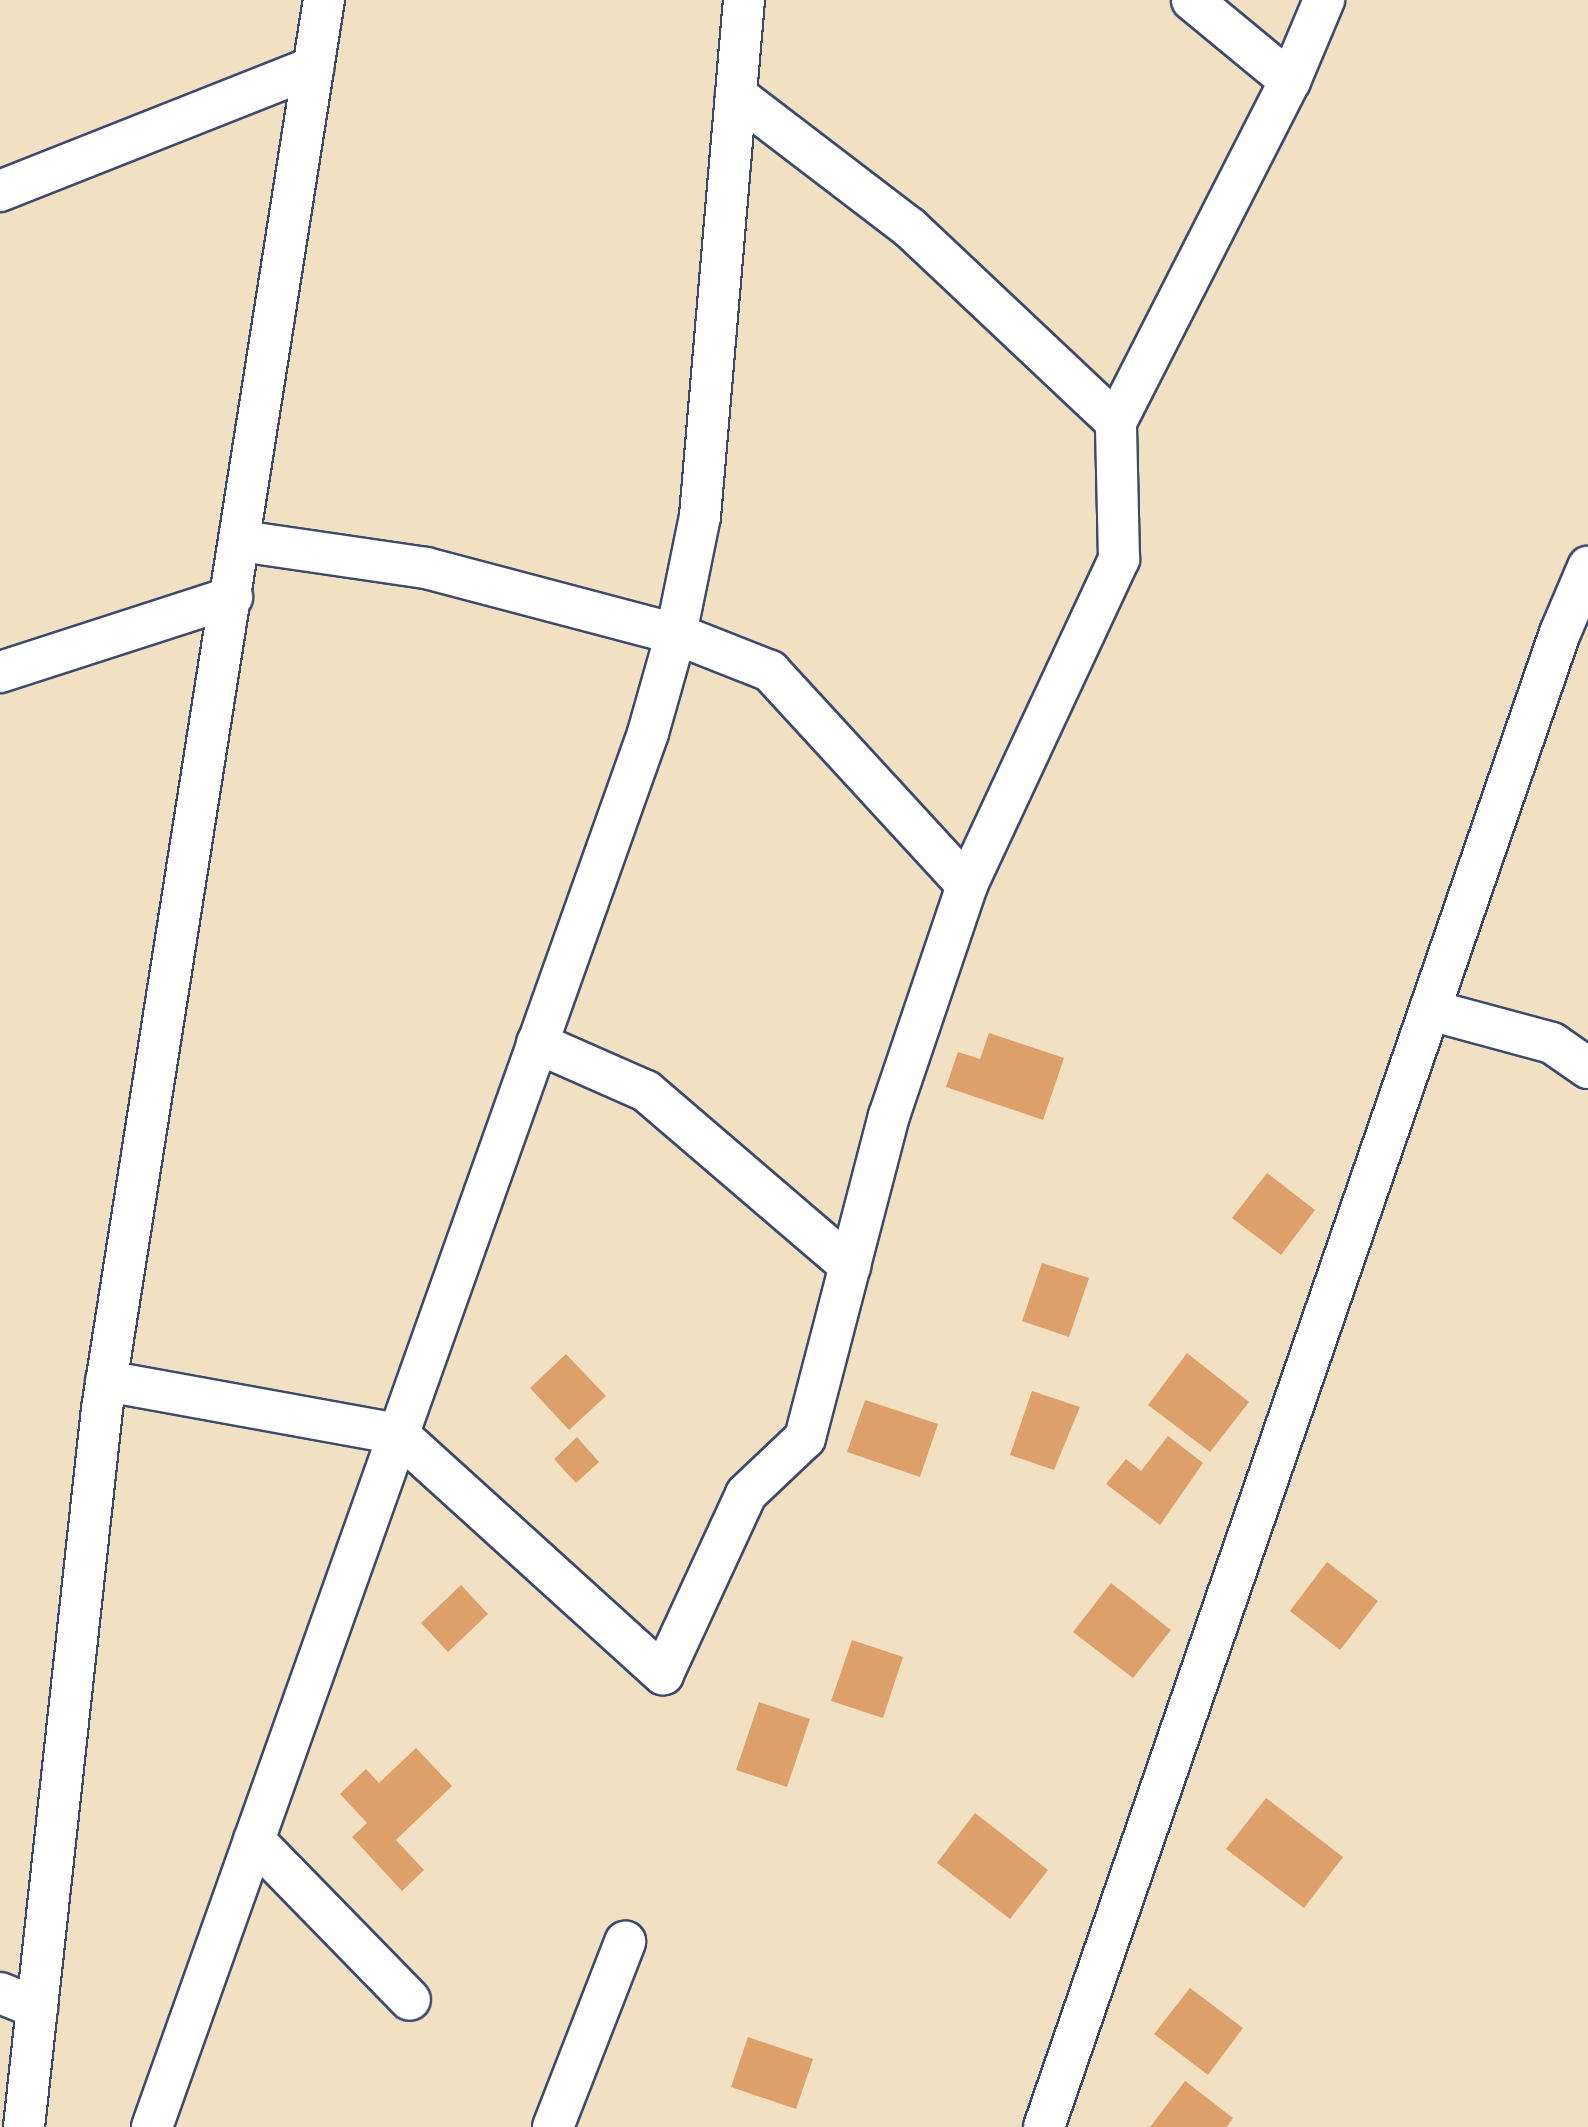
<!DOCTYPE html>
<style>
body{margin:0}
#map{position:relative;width:1588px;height:2127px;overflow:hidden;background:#f2e0c3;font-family:"Shantell Sans",sans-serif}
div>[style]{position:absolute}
.building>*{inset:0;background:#dea06a}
.roads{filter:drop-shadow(2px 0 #3b4a6d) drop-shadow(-2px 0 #3b4a6d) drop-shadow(0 2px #3b4a6d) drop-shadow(0 -2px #3b4a6d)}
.minor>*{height:40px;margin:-20px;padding:0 20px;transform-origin:20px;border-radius:20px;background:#fff}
span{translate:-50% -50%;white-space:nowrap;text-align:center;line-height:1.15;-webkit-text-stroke:7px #fbf7ec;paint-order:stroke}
</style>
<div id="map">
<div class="building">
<i style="clip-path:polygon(989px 1033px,1064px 1058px,1043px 1120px,946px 1087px,958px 1052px,980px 1059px)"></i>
<i style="clip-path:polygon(1267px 1173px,1315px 1210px,1281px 1255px,1232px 1218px)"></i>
<i style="clip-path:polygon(1042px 1263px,1089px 1278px,1069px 1337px,1022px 1321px)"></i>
<i style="clip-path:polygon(1187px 1353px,1249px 1402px,1210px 1452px,1148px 1405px)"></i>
<i style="clip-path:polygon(566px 1354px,606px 1396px,569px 1430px,530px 1388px)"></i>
<i style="clip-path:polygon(1032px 1391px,1080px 1407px,1054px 1470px,1010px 1455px)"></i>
<i style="clip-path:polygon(865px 1400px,938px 1424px,920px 1477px,847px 1452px)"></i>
<i style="clip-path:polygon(1168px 1436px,1203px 1463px,1160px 1525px,1106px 1484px,1126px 1459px,1141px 1471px)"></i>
<i style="clip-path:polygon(577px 1437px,599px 1462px,576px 1483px,554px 1459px)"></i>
<i style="clip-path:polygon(1327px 1562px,1378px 1601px,1340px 1650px,1290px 1611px)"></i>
<i style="clip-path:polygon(1111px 1583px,1171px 1630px,1133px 1678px,1073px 1632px)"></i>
<i style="clip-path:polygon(461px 1585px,488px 1614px,448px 1652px,421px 1623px)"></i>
<i style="clip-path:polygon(852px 1640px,903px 1657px,883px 1718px,831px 1701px)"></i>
<i style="clip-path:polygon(759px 1702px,810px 1719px,787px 1787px,736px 1770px)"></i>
<i style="clip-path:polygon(416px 1748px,452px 1786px,396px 1840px,424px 1870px,402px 1891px,352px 1837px,367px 1823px,340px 1794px,366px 1769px,379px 1783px)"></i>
<i style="clip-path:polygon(1266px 1798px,1343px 1857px,1304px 1908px,1226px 1849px)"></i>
<i style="clip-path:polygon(975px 1813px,1048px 1870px,1010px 1919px,937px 1863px)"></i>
<i style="clip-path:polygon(1190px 1988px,1243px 2028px,1208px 2075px,1154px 2034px)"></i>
<i style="clip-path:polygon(748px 2037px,813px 2059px,796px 2109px,731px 2087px)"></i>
<i style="clip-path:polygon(1185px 2081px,1233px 2118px,1227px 2127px,1150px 2127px)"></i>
</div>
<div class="roads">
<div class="minor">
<i style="left:1192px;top:0;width:127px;rotate:39.6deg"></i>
<i style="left:736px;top:95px;width:219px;rotate:37.4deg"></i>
<i style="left:910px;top:228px;width:283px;rotate:43.3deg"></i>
<i style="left:0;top:191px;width:337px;rotate:-21.6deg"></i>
<i style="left:241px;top:541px;width:187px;rotate:8.3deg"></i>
<i style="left:426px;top:568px;width:259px;rotate:14.8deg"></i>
<i style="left:676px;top:634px;width:101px;rotate:21.5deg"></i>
<i style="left:770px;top:671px;width:291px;rotate:47.4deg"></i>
<i style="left:0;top:672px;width:244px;rotate:-17.9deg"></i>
<i style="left:1430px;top:1010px;width:126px;rotate:15.1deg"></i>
<i style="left:1552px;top:1043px;width:44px;rotate:34.8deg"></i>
<i style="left:537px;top:1043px;width:119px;rotate:23.8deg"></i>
<i style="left:646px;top:1091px;width:269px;rotate:40.6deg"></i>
<i style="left:106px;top:1381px;width:297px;rotate:10.3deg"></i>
<i style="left:398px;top:1434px;width:358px;rotate:42.2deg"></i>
<i style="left:663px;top:1674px;width:198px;rotate:-65.2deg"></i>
<i style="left:746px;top:1494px;width:81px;rotate:-43.5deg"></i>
<i style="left:805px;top:1438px;width:333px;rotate:-75.4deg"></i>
<i style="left:889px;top:1116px;width:244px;rotate:-71.3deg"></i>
<i style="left:967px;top:885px;width:360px;rotate:-65deg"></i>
<i style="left:1119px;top:559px;width:137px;rotate:-91.3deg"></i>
<i style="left:1116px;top:422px;width:383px;rotate:-63deg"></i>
<i style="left:1290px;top:81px;width:88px;rotate:-67.2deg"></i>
<i style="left:254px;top:1840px;width:223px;rotate:45.7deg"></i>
<i style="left:0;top:1993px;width:40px;rotate:22deg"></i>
<i style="left:24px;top:2127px;width:722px;rotate:-83.8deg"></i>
<i style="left:102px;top:1409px;width:1426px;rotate:-81.05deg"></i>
<i style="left:152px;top:2127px;width:1480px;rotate:-70.41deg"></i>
<i style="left:648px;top:733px;width:103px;rotate:-74.2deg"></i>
<i style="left:676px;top:634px;width:120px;rotate:-78.5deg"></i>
<i style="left:700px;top:516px;width:518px;rotate:-85.13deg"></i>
<i style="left:553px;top:2127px;width:199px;rotate:-68.7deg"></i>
<i style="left:1044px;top:2127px;width:1581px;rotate:-70.95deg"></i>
<i style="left:1560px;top:633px;width:72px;rotate:-67deg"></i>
</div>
</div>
</div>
